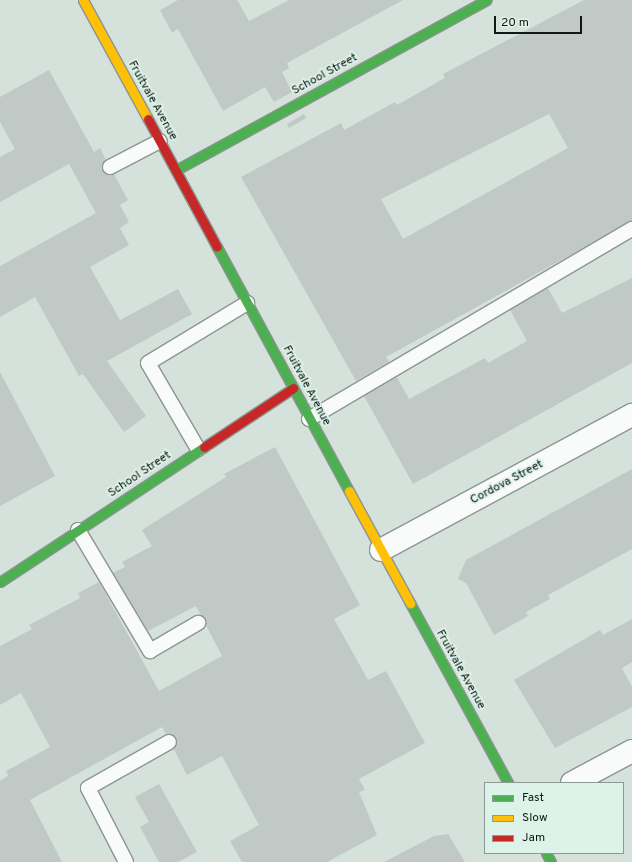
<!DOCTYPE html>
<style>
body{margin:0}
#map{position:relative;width:632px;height:862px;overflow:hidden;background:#d5e1db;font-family:Overpass,sans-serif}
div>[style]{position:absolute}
.building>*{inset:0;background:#c0c9c5}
.roads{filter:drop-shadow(1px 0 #8c9591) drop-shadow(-1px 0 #8c9591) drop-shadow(0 1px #8c9591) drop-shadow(0 -1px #8c9591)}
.lane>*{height:14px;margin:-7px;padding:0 7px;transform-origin:7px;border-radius:7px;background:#f9fafa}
.street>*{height:22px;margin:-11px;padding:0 11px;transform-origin:11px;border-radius:11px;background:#f9fafa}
.fast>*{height:9px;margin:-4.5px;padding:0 4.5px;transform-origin:4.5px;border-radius:4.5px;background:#4caf50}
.slow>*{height:9px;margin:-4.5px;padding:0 4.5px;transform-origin:4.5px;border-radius:4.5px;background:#ffc107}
.jam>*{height:9px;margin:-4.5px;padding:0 4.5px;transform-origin:4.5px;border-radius:4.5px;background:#c62828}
span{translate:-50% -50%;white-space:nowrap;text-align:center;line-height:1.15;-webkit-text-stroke:3.5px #ddf3e9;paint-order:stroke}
.street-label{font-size:12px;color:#101814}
.legend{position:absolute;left:484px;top:782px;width:140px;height:72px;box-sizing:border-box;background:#ddf3e9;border:1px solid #8b9b94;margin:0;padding:5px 7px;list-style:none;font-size:12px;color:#101814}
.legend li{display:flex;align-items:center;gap:8px;height:20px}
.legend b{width:20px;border:1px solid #8b9b94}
.scale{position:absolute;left:494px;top:16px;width:88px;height:18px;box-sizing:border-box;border:2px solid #101814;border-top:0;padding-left:5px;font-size:12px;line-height:14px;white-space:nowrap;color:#101814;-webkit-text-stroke:3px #ddf3e9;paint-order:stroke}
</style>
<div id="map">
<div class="building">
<i style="clip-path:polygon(178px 0,237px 0,249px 21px,289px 0,403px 0,287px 63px,289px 68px,282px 72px,292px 92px,274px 102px,265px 87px,223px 111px,178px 29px,172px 33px,160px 10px)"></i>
<i style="clip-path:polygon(evenodd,584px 0,632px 0,632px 221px,386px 357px,389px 362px,356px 381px,241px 177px,341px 123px,344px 130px,395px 102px,397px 105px,445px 78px,443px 74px,584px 0,549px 114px,568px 148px,403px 239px,381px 199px,549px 114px)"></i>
<i style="clip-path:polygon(49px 70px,94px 152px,100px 148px,106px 160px,103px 171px,114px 174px,128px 200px,120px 205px,129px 222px,120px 228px,129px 245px,90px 267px,120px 320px,178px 289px,192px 314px,107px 361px,146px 416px,124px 432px,83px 374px,79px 376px,35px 297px,0 317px,0 266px,96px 213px,69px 164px,0 202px,0 157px,15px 149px,0 122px,0 97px)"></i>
<i style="clip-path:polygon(304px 114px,306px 118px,289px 128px,287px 124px)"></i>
<i style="clip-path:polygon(632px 278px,632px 363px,413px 484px,364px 396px,397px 377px,409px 399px,485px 358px,488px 363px,527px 341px,510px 310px,548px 288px,562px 313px)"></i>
<i style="clip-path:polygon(0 372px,55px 476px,0 506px)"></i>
<i style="clip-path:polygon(275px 447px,360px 605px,334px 619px,368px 680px,386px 671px,425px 743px,359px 779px,365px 790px,359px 792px,377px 835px,327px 862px,242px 862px,230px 841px,259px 825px,222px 756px,187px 775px,174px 749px,177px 738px,166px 734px,162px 727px,30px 800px,62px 862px,0 862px,0 781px,8px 776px,6px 771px,50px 747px,21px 693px,0 705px,0 646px,32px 629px,29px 625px,80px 598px,78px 593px,99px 582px,159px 691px,222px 656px,196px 606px,148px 631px,113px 573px,125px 567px,122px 562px,152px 546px,142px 530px,226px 477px,224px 474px)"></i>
<i style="clip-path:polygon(632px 469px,632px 549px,548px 595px,550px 599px,526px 612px,528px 616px,494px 635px,466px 583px,458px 579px,466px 560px)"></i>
<i style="clip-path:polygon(632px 619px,632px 662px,622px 668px,632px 687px,632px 707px,555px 748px,514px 680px,600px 630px,603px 635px)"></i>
<i style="clip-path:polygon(159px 784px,197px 852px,178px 862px,159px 862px,140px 827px,149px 822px,135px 797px)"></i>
<i style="clip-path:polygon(448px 834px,465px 862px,384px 862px,434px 836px)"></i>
</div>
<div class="roads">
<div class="lane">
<i style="left:110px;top:167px;width:56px;rotate:-27.5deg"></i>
<i style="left:309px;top:419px;width:375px;rotate:-30.5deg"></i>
<i style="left:198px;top:449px;width:99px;rotate:-120.2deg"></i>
<i style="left:148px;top:363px;width:116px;rotate:-31.2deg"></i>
<i style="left:78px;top:530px;width:141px;rotate:59.2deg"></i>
<i style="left:150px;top:651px;width:56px;rotate:-30.3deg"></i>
<i style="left:126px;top:862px;width:83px;rotate:-117.2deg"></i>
<i style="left:88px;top:788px;width:93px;rotate:-29.6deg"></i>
</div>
<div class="street">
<i style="left:381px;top:550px;width:285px;rotate:-28.3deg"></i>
<i style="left:572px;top:783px;width:68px;rotate:-28.1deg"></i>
</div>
<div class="fast">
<i style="left:176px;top:170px;width:354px;rotate:-28.7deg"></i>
<i style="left:217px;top:247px;width:277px;rotate:61.6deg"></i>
<i style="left:0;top:582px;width:245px;rotate:-33.5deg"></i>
<i style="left:410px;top:603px;width:205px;rotate:61.4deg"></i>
<i style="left:546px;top:853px;width:10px;rotate:61deg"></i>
</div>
<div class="slow">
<i style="left:83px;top:0;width:136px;rotate:61.4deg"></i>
<i style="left:349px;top:491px;width:128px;rotate:61.4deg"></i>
</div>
<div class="jam">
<i style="left:148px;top:119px;width:145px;rotate:61.7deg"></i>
<i style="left:204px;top:447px;width:107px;rotate:-33.5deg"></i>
</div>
</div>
<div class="street-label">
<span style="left:325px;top:75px;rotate:-29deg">School Street</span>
<span style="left:152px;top:101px;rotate:61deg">Fruitvale Avenue</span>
<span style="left:306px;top:386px;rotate:62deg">Fruitvale Avenue</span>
<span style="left:140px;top:475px;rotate:-34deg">School Street</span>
<span style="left:507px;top:483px;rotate:-28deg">Cordova Street</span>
<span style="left:460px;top:670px;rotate:61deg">Fruitvale Avenue</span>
</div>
<ul class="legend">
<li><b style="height:5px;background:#4caf50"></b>Fast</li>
<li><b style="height:5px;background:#ffc107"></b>Slow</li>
<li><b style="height:5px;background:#c62828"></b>Jam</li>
</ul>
<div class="scale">20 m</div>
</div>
